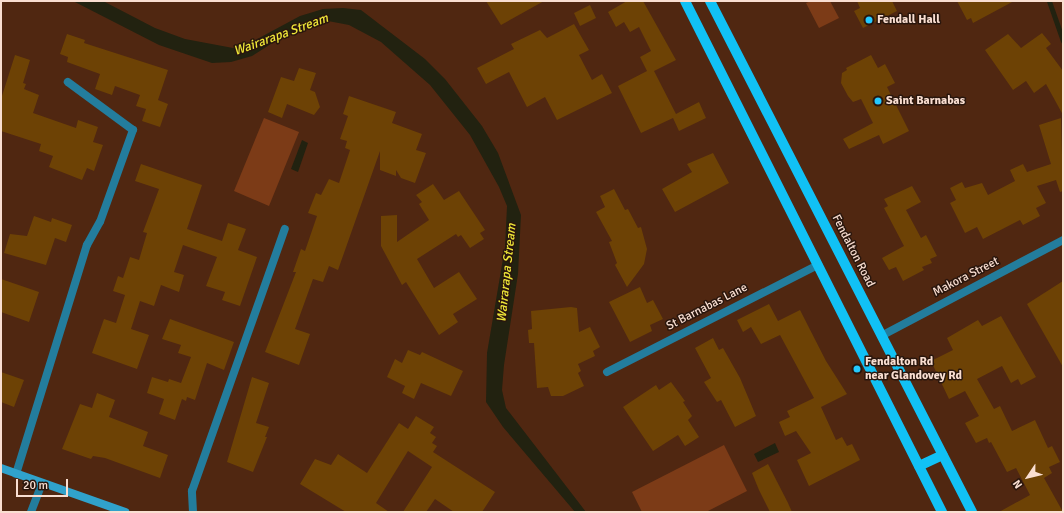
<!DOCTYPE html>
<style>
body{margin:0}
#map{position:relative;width:1064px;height:513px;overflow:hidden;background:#502711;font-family:Signika,sans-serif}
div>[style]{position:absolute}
.green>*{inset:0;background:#7c3b17}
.water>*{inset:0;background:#222210}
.stream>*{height:5px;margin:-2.5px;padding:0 2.5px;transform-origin:2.5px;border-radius:2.5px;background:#222210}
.building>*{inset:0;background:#6d4205}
.lane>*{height:8px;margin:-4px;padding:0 4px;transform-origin:4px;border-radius:4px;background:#237d9d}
.street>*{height:8px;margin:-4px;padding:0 4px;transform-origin:4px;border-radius:4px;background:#237d9d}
.secondary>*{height:8px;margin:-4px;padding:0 4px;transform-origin:4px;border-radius:4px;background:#30a2cb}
.primary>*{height:10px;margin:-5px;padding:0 5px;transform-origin:5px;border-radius:5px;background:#11c1f5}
.dots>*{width:11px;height:11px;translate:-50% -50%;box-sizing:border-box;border:2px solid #29160d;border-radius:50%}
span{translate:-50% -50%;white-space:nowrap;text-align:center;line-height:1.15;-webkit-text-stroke:3px #29160d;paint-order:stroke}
.poi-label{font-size:12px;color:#f9ded1;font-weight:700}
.left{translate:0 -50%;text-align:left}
.street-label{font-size:12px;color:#f9ded1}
.water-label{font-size:13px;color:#f0e838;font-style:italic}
.frame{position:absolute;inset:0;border:2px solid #f9ded1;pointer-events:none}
.north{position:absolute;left:1008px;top:457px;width:40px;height:40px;-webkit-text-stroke:3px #29160d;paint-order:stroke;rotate:235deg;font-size:11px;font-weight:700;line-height:16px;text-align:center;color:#f9ded1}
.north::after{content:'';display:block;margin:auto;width:14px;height:18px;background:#f9ded1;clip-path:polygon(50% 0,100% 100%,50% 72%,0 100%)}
.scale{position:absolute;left:16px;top:479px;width:52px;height:18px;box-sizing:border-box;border:2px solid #f9ded1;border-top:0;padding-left:5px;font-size:12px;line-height:14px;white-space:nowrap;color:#f9ded1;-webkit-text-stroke:3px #29160d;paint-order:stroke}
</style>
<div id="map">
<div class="green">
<i style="clip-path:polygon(811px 1px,830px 1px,839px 18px,819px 28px,806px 3px)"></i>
<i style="clip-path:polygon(264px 118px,299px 132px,269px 206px,234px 191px)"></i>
<i style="clip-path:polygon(724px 445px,747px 491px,706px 512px,642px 512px,632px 492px)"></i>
</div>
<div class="water">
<i style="clip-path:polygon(73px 1px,103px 1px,155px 28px,185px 39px,233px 48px,248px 44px,300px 16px,323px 9px,343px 8px,361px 10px,425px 59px,445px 79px,482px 126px,498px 153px,521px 215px,518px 274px,504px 365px,502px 390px,506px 408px,586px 512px,575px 512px,503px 427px,486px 402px,487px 353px,505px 247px,507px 206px,499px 187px,470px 135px,430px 85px,381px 42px,349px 25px,328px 21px,306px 27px,285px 35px,252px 56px,231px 62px,212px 63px,159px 45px)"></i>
<i style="clip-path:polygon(302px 140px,308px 143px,298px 172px,291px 169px)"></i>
<i style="clip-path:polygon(775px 443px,779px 452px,758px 462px,754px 454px)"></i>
</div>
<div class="stream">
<i style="left:1049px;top:1px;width:42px;rotate:70.7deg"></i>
</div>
<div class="building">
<i style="clip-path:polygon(486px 1px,544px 1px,501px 25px)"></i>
<i style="clip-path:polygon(627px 1px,643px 1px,676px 60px,654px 71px,676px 114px,699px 102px,706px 118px,679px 131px,673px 118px,641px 133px,618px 86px,647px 71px,640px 57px,651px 51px,639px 27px,630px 32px,624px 22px,616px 27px,608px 12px)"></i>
<i style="clip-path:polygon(857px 1px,892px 1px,897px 11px,863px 28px,854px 11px,860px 8px)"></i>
<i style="clip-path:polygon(957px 1px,1014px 1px,973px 23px,971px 18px,967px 20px)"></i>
<i style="clip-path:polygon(590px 5px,596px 18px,580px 26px,574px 13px)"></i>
<i style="clip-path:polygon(574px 24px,589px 50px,579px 55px,592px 80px,602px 74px,612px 93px,557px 120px,545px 97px,527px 107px,509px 72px,486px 84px,477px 68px,514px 49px,511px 44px,540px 30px,547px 38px)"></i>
<i style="clip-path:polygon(1042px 33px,1051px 44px,1046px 48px,1063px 71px,1063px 115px,1046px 84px,1034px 93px,1026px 81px,1013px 90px,985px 50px,1008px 34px,1021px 48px)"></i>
<i style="clip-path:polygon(67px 34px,85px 40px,84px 43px,168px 70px,158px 100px,168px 104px,160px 127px,142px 121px,146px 109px,136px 106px,140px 95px,115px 86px,112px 95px,95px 89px,100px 74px,67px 62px,68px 57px,60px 54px)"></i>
<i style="clip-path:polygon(15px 55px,30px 60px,23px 83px,26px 84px,24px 89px,39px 95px,33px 113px,76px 128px,78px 120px,98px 127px,93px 142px,103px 145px,94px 171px,87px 168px,82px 180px,49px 167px,53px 156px,39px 151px,41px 144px,1px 131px,1px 99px)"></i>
<i style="clip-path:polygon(871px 55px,878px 68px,885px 64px,895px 83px,887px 87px,909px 131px,883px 144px,879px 135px,849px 149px,843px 139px,873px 123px,861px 99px,853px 102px,848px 96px,841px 83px,842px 73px,847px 70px,846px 68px)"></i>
<i style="clip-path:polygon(299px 68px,316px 73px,310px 90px,315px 92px,320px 107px,314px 115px,287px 104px,282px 118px,268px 112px,281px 77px,294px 81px)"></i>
<i style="clip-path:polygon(349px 96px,396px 112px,392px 123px,422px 134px,416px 150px,426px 153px,415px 183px,401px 178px,396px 170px,396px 176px,380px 170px,380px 151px,338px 270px,329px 266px,323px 282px,313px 279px,295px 329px,310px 334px,299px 365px,265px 352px,296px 272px,293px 272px,301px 249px,305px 251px,317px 216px,308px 213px,316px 193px,321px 195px,329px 179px,339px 183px,350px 150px,345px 148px,347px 141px,340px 139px,348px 116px,343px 114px)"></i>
<i style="clip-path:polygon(1061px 118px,1063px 191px,1060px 192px,1056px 180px,1037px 186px,1046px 203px,1036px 208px,1040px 216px,1023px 225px,1020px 220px,983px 239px,977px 227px,965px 233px,950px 203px,956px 200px,950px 188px,962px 182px,965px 188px,982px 183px,988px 195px,1015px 181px,1010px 170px,1023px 164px,1027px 172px,1051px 164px,1039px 125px)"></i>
<i style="clip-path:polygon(713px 153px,729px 183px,675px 212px,662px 189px,692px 172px,687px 164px)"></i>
<i style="clip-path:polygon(141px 164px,202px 185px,187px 229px,222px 241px,228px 223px,246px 229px,238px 250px,257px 257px,240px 306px,222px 300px,225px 292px,206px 286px,217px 257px,183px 245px,174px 272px,184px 275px,179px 292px,161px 285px,154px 306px,140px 301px,131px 329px,149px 335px,137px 369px,92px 353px,104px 319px,116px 323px,125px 295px,113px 291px,118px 276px,123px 278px,130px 257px,139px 260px,147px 233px,143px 232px,159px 189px,135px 181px)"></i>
<i style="clip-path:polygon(433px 184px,444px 200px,459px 191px,485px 230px,480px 233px,484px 239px,470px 248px,461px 235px,458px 237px,456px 234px,417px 259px,434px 288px,459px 272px,477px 299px,453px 314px,458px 322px,439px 335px,406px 282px,402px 285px,381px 246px,381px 216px,397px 215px,397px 242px,429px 220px,419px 204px,422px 202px,416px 195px)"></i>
<i style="clip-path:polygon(912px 186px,921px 202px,906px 210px,921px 238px,926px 235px,937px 256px,930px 259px,932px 263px,922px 267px,924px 270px,903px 281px,896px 267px,889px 270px,882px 258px,904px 246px,884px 208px,888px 206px,884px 199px)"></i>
<i style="clip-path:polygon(614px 189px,625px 210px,628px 209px,638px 228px,641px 227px,647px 249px,644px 264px,627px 287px,615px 265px,617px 263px,609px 242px,612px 241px,596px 212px,605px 207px,600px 196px)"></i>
<i style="clip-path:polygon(34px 216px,51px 222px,52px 218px,72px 225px,66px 242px,55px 238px,46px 265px,4px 253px,10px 234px,27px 236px)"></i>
<i style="clip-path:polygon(1px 279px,39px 292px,29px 322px,1px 312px)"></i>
<i style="clip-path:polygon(1063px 281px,1063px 367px,1027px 304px)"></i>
<i style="clip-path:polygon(640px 287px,647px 303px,653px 300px,663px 319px,650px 325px,652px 331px,630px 342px,609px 302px)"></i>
<i style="clip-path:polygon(769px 304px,778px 321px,800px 310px,826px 361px,847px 394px,821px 407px,836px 440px,842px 437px,847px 446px,852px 444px,860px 460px,809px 486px,797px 460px,811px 453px,796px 431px,785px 436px,779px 422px,790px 417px,787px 411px,814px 398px,780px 335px,761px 344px,751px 327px,743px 332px,737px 320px)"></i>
<i style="clip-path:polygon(571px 307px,577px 308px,579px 332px,590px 327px,600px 347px,593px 351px,595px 356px,578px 364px,581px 371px,578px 373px,584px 386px,563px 396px,551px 396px,548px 387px,537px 388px,534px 343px,529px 343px,528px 330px,532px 329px,531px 311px)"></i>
<i style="clip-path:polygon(1001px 316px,1036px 377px,1021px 385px,1018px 379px,1011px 383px,1002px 366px,977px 379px,994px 409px,1000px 406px,1012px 431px,1035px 420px,1048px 448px,1052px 446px,1060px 462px,1049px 467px,1052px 473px,1044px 478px,1063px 512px,999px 512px,1030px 495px,1016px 468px,1007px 472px,991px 442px,989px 443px,987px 438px,976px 443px,965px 423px,979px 416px,965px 391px,949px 399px,931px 361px,953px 350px,947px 338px,978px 320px,982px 326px)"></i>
<i style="clip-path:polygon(170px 319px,234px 342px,224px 370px,207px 363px,195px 400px,187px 397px,186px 401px,182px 399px,175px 420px,159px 414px,164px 399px,147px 393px,152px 377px,168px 382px,169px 379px,181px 383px,191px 357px,178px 353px,181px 345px,162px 339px)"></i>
<i style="clip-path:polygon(713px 338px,719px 350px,723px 348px,740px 378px,756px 416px,735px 427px,721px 400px,717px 402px,704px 382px,711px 378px,695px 348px)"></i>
<i style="clip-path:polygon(408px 350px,420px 355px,422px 352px,463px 371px,451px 396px,421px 383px,414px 399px,402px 393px,405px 386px,387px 377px,395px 359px,402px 363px)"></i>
<i style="clip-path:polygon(1px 372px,24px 380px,14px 407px,1px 402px)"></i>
<i style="clip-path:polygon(252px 377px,269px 383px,256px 423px,269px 427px,265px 437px,267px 437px,253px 472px,227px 462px)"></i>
<i style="clip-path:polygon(671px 382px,685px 401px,683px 402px,692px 416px,688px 420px,699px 437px,685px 446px,678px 435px,653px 451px,623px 407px,656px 385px,659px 390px)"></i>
<i style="clip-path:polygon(97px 393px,115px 400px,109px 417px,148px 432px,143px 446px,168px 455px,160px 478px,105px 458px,93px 456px,91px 459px,62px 449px,80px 404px,92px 408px)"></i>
<i style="clip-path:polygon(416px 416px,434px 427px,430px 433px,436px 437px,432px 443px,437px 446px,433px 452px,495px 492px,482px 512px,454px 512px,435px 499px,426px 512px,403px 512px,432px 467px,408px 451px,376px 503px,389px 512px,346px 512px,300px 484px,315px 459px,331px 465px,338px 454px,367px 473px,399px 423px,408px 429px)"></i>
<i style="clip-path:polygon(768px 464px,788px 503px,792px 512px,770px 512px,759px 490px,752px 473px)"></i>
</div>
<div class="lane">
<i style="left:16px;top:474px;width:240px;rotate:-72.8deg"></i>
<i style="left:87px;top:245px;width:26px;rotate:-61deg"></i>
<i style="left:100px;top:222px;width:98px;rotate:-70.3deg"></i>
<i style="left:133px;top:130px;width:81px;rotate:-143.6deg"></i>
</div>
<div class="street">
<i style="left:881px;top:336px;width:206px;rotate:-27.8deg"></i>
<i style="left:607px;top:372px;width:237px;rotate:-26.9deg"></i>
<i style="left:31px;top:512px;width:31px;rotate:-69deg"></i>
<i style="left:193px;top:512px;width:21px;rotate:-93deg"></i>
<i style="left:192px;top:491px;width:278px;rotate:-70.5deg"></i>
</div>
<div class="secondary">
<i style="left:1px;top:468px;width:132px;rotate:19.5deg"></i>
</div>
<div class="primary">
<i style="left:685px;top:1px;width:572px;rotate:63.3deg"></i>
<i style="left:710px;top:1px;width:574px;rotate:62.85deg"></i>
<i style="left:919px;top:466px;width:26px;rotate:-25deg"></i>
</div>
<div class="dots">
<i style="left:869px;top:20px;background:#24c9fe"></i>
<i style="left:878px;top:101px;background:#24c9fe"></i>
<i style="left:857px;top:369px;background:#24c9fe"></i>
</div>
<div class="poi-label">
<span class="left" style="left:877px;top:20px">Fendall Hall</span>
<span class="left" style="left:886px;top:101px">Saint Barnabas</span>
<span class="left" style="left:865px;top:369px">Fendalton Rd<br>near Glandovey Rd</span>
</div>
<div class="street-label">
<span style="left:853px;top:251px;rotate:63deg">Fendalton Road</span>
<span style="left:966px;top:277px;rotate:-27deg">Makora Street</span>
<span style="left:707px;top:307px;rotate:-27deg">St Barnabas Lane</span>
</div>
<div class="water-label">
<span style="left:281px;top:35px;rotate:-20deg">Wairarapa Stream</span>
<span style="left:507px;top:273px;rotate:-84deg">Wairarapa Stream</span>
</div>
<div class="frame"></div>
<div class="north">N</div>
<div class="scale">20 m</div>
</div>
